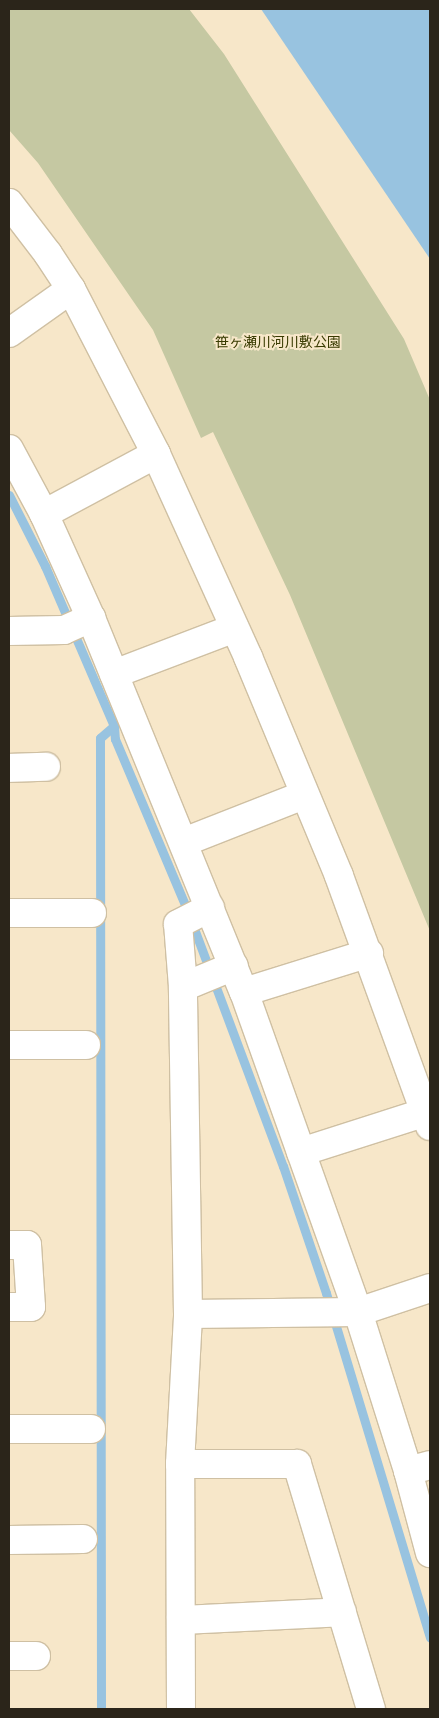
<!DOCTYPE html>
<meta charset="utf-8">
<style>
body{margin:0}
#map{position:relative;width:439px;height:1718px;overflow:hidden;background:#f7e7c9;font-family:"Sofia Sans Condensed","Noto Sans JP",sans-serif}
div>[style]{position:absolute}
.green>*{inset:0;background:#c5c8a2}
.water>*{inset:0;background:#98c3e0}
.stream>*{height:9px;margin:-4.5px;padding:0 4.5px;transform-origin:4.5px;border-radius:4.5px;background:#98c3e0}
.roads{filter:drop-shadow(1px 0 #cfc0a3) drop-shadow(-1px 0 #cfc0a3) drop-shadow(0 1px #cfc0a3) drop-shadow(0 -1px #cfc0a3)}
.minor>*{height:28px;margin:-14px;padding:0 14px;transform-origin:14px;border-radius:14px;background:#fff}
span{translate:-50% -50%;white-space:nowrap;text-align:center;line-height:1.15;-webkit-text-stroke:4px #f7e7c9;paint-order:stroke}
.park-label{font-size:14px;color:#393b02}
.frame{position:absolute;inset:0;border:10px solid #2b251a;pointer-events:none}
</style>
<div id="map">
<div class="green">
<i style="clip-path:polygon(9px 9px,189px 9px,224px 54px,404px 339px,430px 400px,430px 931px,290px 595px,213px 432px,201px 438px,153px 330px,38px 163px,9px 130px)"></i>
</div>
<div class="water">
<i style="clip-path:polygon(261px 9px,430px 9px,430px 259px)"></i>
</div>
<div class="stream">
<i style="left:9px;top:495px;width:80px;rotate:63.1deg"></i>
<i style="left:45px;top:566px;width:174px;rotate:66.7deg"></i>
<i style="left:114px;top:726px;width:13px;rotate:86deg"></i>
<i style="left:115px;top:739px;width:182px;rotate:67.1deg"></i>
<i style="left:186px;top:907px;width:277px;rotate:69.5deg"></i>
<i style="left:283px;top:1166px;width:134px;rotate:71.3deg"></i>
<i style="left:326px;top:1293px;width:360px;rotate:73.2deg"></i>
<i style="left:101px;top:1709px;width:971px;rotate:-90.06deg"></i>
<i style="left:100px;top:738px;width:18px;rotate:-41deg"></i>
</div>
<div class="roads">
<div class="minor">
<i style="left:9px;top:203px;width:64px;rotate:52.6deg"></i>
<i style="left:48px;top:254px;width:42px;rotate:56.7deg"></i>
<i style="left:71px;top:289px;width:186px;rotate:62.7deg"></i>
<i style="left:156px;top:454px;width:223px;rotate:65.6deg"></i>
<i style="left:248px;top:657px;width:237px;rotate:67.4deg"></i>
<i style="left:339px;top:876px;width:266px;rotate:70deg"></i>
<i style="left:9px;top:333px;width:76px;rotate:-35.4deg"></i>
<i style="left:9px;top:449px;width:74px;rotate:61.7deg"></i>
<i style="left:44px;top:514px;width:114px;rotate:65.7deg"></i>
<i style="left:91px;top:618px;width:404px;rotate:67.8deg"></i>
<i style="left:244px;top:992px;width:340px;rotate:70.4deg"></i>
<i style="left:358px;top:1312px;width:167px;rotate:72.5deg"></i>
<i style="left:408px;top:1471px;width:85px;rotate:75deg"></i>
<i style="left:44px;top:514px;width:127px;rotate:-28.2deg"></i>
<i style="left:9px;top:631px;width:55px;rotate:-1deg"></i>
<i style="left:64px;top:630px;width:30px;rotate:-24deg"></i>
<i style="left:114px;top:674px;width:129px;rotate:-20.8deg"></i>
<i style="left:9px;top:768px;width:37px;rotate:-2deg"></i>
<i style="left:184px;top:842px;width:129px;rotate:-21.4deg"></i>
<i style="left:9px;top:913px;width:83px"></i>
<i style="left:183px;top:987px;width:55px;rotate:-22.4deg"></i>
<i style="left:244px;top:992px;width:131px;rotate:-17.3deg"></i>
<i style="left:9px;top:1045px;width:77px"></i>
<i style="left:301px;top:1152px;width:131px;rotate:-17.7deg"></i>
<i style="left:9px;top:1245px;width:18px"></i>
<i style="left:27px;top:1245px;width:62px;rotate:86.3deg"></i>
<i style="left:31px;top:1307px;width:22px;rotate:180deg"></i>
<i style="left:188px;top:1314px;width:170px;rotate:-0.7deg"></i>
<i style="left:358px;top:1312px;width:76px;rotate:-18.4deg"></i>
<i style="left:9px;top:1429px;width:82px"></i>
<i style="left:180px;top:1464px;width:117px"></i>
<i style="left:297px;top:1464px;width:256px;rotate:73.2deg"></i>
<i style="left:408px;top:1471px;width:23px;rotate:-15deg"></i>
<i style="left:9px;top:1540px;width:74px;rotate:-0.8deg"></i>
<i style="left:181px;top:1620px;width:161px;rotate:-2.8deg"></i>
<i style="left:9px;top:1656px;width:27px"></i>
<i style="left:181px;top:1709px;width:245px;rotate:-90.2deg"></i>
<i style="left:180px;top:1464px;width:150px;rotate:-86.9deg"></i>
<i style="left:188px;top:1314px;width:327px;rotate:-90.9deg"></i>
<i style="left:183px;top:987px;width:63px;rotate:-94.5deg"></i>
<i style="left:178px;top:924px;width:36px;rotate:-27deg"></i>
</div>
</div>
<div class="park-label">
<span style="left:278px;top:343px">笹ヶ瀬川河川敷公園</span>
</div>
<div class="frame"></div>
</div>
